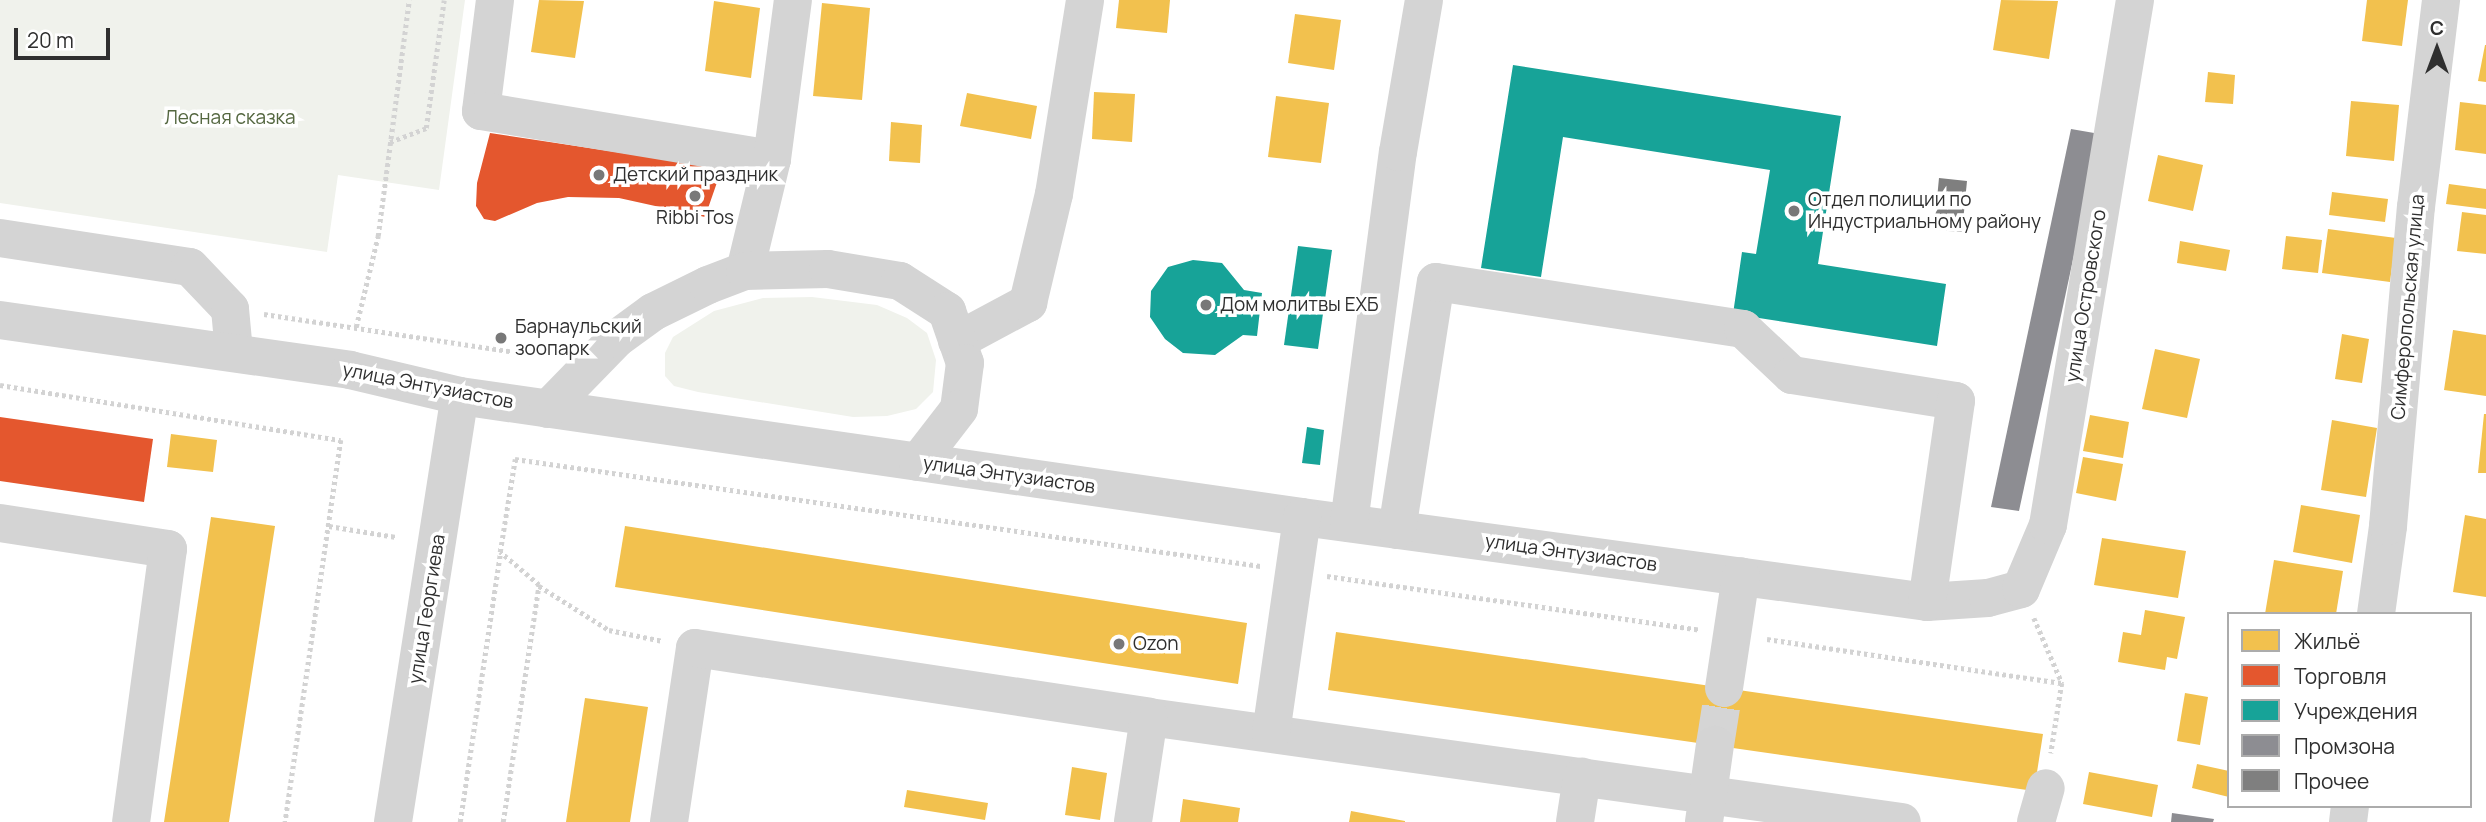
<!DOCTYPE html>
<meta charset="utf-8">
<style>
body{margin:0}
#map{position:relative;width:2486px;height:822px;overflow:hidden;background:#fff;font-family:Manrope,sans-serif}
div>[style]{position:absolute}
.green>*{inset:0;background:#f0f2ec}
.homes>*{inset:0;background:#f2c14e}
.shops>*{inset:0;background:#e4572e}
.public>*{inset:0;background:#17a398}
.industry>*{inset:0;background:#8d8d92}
.building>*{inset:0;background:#7f7f7f}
.minor-tunnel>*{height:38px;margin-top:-19px;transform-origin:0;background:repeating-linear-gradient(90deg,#d5d5d5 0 38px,transparent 0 57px)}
.path>*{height:4.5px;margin-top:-2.25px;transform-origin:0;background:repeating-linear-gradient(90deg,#d3d3d3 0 3.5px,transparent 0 7px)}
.minor>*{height:38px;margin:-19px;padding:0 19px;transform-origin:19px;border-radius:19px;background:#d4d4d4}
.dots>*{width:19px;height:19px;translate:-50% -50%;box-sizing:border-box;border:4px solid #fff;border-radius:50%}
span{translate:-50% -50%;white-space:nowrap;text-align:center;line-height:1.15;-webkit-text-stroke:7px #fff;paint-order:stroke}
.park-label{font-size:19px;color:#546740}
.poi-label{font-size:19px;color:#2f2f2f}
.left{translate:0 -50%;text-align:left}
.street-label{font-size:19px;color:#2f2f2f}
.legend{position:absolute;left:2227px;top:612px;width:245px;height:196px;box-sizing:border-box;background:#fff;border:2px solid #acacac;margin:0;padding:9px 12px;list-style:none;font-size:21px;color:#2f2f2f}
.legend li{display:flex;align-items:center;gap:14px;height:35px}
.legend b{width:35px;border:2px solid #acacac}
.north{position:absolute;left:2402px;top:14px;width:70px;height:70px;-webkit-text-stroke:5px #fff;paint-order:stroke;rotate:0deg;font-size:19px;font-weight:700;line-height:28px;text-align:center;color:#2f2f2f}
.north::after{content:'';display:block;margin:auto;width:24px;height:32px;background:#2f2f2f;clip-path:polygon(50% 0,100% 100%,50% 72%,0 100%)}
.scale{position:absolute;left:14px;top:28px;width:96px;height:32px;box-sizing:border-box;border:4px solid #2f2f2f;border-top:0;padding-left:9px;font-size:21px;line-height:24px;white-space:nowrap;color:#2f2f2f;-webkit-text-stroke:5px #fff;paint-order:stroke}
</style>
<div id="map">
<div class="green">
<i style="clip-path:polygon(0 0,465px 0,439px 190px,338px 175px,327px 252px,0 203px)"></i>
<i style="clip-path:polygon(812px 297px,877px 305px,907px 318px,927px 333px,936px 360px,933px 392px,916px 409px,887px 416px,853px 417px,698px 392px,674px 386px,665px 376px,665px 353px,673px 337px,714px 311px,763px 298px)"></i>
</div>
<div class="homes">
<i style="clip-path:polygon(539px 0,584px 1px,575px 58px,531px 52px)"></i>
<i style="clip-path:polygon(1119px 0,1170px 0,1167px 33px,1116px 28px)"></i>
<i style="clip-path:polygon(2001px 0,2058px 1px,2049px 59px,1993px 50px)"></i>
<i style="clip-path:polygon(2367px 0,2408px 0,2402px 46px,2362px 41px)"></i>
<i style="clip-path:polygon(714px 1px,760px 8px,751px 78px,705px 71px)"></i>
<i style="clip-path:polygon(822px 3px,870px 8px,862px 100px,813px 96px)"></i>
<i style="clip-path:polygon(1295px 14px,1341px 20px,1334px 70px,1288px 63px)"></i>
<i style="clip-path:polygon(2485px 45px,2486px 45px,2486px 82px,2478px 81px)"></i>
<i style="clip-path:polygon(2208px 72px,2235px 75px,2233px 104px,2205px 102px)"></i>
<i style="clip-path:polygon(1094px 92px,1135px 94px,1132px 142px,1092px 139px)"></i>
<i style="clip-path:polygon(967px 93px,1037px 106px,1031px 139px,960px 126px)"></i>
<i style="clip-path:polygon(1276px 96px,1329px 103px,1321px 163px,1268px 157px)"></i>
<i style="clip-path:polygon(2351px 101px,2399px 105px,2394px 161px,2346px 156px)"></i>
<i style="clip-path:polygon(2460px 102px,2486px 105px,2486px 154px,2455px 150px)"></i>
<i style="clip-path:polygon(891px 122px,922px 125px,920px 163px,889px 161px)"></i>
<i style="clip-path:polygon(2158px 155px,2203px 165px,2193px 211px,2148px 201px)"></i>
<i style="clip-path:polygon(2449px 184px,2486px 189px,2486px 209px,2446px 204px)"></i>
<i style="clip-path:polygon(2332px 192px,2388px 199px,2385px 222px,2329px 215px)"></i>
<i style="clip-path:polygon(2462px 212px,2486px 215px,2486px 254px,2457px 251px)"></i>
<i style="clip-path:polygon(2328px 229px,2396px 238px,2390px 282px,2322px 273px)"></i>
<i style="clip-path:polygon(2286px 236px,2322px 240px,2318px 273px,2282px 269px)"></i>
<i style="clip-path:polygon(2180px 241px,2230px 250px,2226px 271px,2177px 263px)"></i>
<i style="clip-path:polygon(2453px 330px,2486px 335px,2486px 396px,2444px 390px)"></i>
<i style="clip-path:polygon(2342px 334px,2369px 339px,2362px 383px,2335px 379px)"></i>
<i style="clip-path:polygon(2155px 349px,2200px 359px,2187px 418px,2142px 409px)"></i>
<i style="clip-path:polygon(2484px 414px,2486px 414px,2486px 473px,2478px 473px)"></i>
<i style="clip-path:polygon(2090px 415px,2129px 422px,2123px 458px,2083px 451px)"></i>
<i style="clip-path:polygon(2332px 420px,2377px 428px,2366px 497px,2321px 490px)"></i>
<i style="clip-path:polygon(171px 434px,217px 440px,213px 472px,167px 467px)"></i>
<i style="clip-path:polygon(2083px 457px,2123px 464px,2116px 501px,2076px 493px)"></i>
<i style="clip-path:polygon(2301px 505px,2360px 515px,2352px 563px,2293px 552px)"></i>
<i style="clip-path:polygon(2465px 515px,2486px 519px,2486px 597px,2453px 592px)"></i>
<i style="clip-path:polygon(211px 517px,275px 526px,229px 822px,164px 822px)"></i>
<i style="clip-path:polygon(625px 526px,1247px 623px,1238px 684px,615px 587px)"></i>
<i style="clip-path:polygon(2102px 538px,2186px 551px,2178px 598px,2094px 585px)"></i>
<i style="clip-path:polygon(2274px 560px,2343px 571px,2336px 614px,2265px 614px)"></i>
<i style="clip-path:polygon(2145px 610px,2185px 617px,2177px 659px,2167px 657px,2165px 670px,2118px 662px,2123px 632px,2141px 635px)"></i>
<i style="clip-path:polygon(1336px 632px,2043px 734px,2034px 791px,1328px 690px)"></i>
<i style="clip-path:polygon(2185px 693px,2208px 697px,2200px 745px,2177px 741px)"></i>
<i style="clip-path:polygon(585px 698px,648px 707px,630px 822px,566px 822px)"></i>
<i style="clip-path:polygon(2197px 764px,2229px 771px,2229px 797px,2192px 788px)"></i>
<i style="clip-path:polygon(1072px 767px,1107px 773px,1100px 820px,1065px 815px)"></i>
<i style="clip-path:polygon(2089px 772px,2158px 785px,2152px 817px,2083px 804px)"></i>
<i style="clip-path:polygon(907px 790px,988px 803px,985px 820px,904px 807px)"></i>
<i style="clip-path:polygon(1183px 799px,1240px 808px,1238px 822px,1180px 822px)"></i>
<i style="clip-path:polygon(1351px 811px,1405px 821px,1405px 822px,1349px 822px)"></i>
</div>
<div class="shops">
<i style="clip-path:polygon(490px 133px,722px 168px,705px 217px,619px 198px,568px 197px,537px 203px,495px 221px,484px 219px,476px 206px,477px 183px)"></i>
<i style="clip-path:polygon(0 417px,153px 439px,144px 502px,0 481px)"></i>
</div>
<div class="public">
<i style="clip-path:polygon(1513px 65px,1841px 116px,1818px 264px,1946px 284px,1937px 346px,1733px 314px,1742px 252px,1756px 254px,1770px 170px,1563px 137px,1541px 277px,1481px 268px)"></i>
<i style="clip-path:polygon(1298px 246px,1332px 250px,1318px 349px,1284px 345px)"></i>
<i style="clip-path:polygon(1193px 260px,1222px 263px,1244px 290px,1262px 293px,1257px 336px,1243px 335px,1215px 355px,1183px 353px,1165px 339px,1150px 317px,1151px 291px,1168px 267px)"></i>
<i style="clip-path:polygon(1307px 427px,1324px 430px,1320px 465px,1302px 463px)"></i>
</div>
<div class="industry">
<i style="clip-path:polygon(2071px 129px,2100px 134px,2019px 511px,1991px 507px)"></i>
<i style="clip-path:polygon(2172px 813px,2214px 819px,2213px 822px,2171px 822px)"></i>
</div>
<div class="building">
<i style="clip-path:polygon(1939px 178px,1967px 181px,1962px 232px,1934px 230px)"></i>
</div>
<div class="minor-tunnel">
<i style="left:1715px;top:745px;width:58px;rotate:-81deg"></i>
</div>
<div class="path">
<i style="left:390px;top:142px;width:39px;rotate:-21deg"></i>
<i style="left:426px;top:128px;width:129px;rotate:-82deg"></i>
<i style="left:264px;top:314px;width:268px;rotate:8.6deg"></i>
<i style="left:356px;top:327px;width:94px;rotate:-76.4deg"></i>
<i style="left:378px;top:236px;width:238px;rotate:-82.5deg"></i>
<i style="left:0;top:385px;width:345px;rotate:9.2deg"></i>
<i style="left:341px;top:440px;width:386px;rotate:98.3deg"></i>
<i style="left:329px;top:526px;width:68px;rotate:9.3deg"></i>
<i style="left:1327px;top:576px;width:377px;rotate:8.2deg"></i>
<i style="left:539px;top:586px;width:83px;rotate:32.2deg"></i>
<i style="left:609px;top:630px;width:55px;rotate:11.5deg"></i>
<i style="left:2034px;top:618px;width:71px;rotate:66.7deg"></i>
<i style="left:2062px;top:683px;width:71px;rotate:98.9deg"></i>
<i style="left:1767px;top:639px;width:298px;rotate:8.5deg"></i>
<i style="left:460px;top:822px;width:272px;rotate:-81.5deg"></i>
<i style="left:503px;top:822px;width:240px;rotate:-81.4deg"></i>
<i style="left:539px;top:585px;width:51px;rotate:-139.8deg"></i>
<i style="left:500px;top:552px;width:94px;rotate:-80.8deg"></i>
<i style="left:515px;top:459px;width:753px;rotate:8.17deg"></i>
</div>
<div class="minor">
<i style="left:495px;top:0;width:112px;rotate:97.2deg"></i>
<i style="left:481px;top:111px;width:295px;rotate:9.4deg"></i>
<i style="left:772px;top:159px;width:115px;rotate:103.6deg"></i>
<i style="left:772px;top:159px;width:160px;rotate:-82.5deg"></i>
<i style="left:0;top:238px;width:192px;rotate:8.7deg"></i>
<i style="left:190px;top:267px;width:58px;rotate:46.4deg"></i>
<i style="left:230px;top:309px;width:43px;rotate:84.7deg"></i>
<i style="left:0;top:320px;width:354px;rotate:8.1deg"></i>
<i style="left:350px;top:370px;width:113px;rotate:13.3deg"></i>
<i style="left:460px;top:396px;width:851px;rotate:8.18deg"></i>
<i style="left:1302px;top:517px;width:631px;rotate:7.74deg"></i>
<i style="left:1927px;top:602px;width:61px;rotate:-3.8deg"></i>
<i style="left:1988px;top:598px;width:34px;rotate:-15deg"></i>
<i style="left:2021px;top:589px;width:69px;rotate:-67.1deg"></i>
<i style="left:2048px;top:525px;width:532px;rotate:-80.59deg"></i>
<i style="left:957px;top:341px;width:81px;rotate:-28.2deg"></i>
<i style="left:1028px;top:303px;width:112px;rotate:-76.6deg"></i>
<i style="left:1054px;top:194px;width:196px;rotate:-80.9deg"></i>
<i style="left:548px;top:409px;width:98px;rotate:-45.8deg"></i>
<i style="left:616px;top:339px;width:46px;rotate:-36.1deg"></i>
<i style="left:653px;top:312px;width:61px;rotate:-26.1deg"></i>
<i style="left:708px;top:285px;width:40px;rotate:-21deg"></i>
<i style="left:745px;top:271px;width:83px;rotate:-1.4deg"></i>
<i style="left:828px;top:269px;width:73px;rotate:9.5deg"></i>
<i style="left:900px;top:281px;width:56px;rotate:32.6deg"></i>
<i style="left:947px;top:311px;width:55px;rotate:70.9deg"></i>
<i style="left:965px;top:363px;width:46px;rotate:97.4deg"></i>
<i style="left:959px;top:409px;width:67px;rotate:127.7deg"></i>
<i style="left:0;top:523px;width:170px;rotate:8.8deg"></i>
<i style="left:168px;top:549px;width:275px;rotate:97.7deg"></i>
<i style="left:1349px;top:523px;width:374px;rotate:-82.5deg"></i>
<i style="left:1398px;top:152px;width:154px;rotate:-80.3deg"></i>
<i style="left:1397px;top:530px;width:251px;rotate:-81.1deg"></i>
<i style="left:1436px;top:282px;width:311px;rotate:8.7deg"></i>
<i style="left:1743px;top:329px;width:67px;rotate:43.2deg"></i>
<i style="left:1792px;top:375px;width:166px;rotate:9deg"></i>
<i style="left:1956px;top:401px;width:203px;rotate:98.2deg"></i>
<i style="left:2376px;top:614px;width:89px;rotate:-82.2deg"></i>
<i style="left:2388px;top:526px;width:320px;rotate:-85deg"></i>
<i style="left:2416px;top:207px;width:209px;rotate:-83.1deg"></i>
<i style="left:1724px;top:688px;width:113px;rotate:-81.4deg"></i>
<i style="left:1149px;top:717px;width:760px;rotate:7.94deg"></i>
<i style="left:1271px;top:733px;width:218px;rotate:-81.8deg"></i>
<i style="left:393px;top:822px;width:431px;rotate:-81.1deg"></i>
<i style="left:669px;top:822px;width:176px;rotate:-81.5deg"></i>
<i style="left:695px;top:648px;width:459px;rotate:8.6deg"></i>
<i style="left:1149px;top:717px;width:106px;rotate:98.7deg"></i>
<i style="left:1575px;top:822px;width:46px;rotate:-81.2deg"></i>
<i style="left:1704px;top:822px;width:78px;rotate:-81.9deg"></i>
<i style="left:2036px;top:822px;width:35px;rotate:-74deg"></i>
<i style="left:2348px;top:822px;width:16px;rotate:-83deg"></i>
</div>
<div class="dots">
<i style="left:599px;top:175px;background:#787878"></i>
<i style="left:695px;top:196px;background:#787878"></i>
<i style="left:1794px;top:211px;background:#787878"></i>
<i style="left:1206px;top:305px;background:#787878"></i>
<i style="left:501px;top:338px;background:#787878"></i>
<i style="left:1119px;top:644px;background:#787878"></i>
</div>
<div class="park-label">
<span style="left:230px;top:118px">Лесная сказка</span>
</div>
<div class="poi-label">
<span class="left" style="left:613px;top:175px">Детский праздник</span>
<span class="left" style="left:1808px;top:211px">Отдел полиции по<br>Индустриальному району</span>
<span style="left:695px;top:218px">Ribbi Tos</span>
<span class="left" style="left:1220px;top:305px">Дом молитвы ЕХБ</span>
<span class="left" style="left:515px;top:338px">Барнаульский<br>зоопарк</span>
<span class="left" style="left:1133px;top:644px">Ozon</span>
</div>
<div class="street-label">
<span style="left:2086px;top:296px;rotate:-81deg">улица Островского</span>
<span style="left:2408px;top:307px;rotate:-85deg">Симферопольская улица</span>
<span style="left:428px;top:386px;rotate:11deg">улица Энтузиастов</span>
<span style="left:1009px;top:475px;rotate:8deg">улица Энтузиастов</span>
<span style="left:1571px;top:553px;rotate:8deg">улица Энтузиастов</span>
<span style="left:427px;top:609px;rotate:-81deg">улица Георгиева</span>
</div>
<ul class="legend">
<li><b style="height:19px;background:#f2c14e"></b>Жильё</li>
<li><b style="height:19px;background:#e4572e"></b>Торговля</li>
<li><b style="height:19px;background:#17a398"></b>Учреждения</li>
<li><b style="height:19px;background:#8d8d92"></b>Промзона</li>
<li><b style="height:19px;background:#7f7f7f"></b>Прочее</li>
</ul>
<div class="north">С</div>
<div class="scale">20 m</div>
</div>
